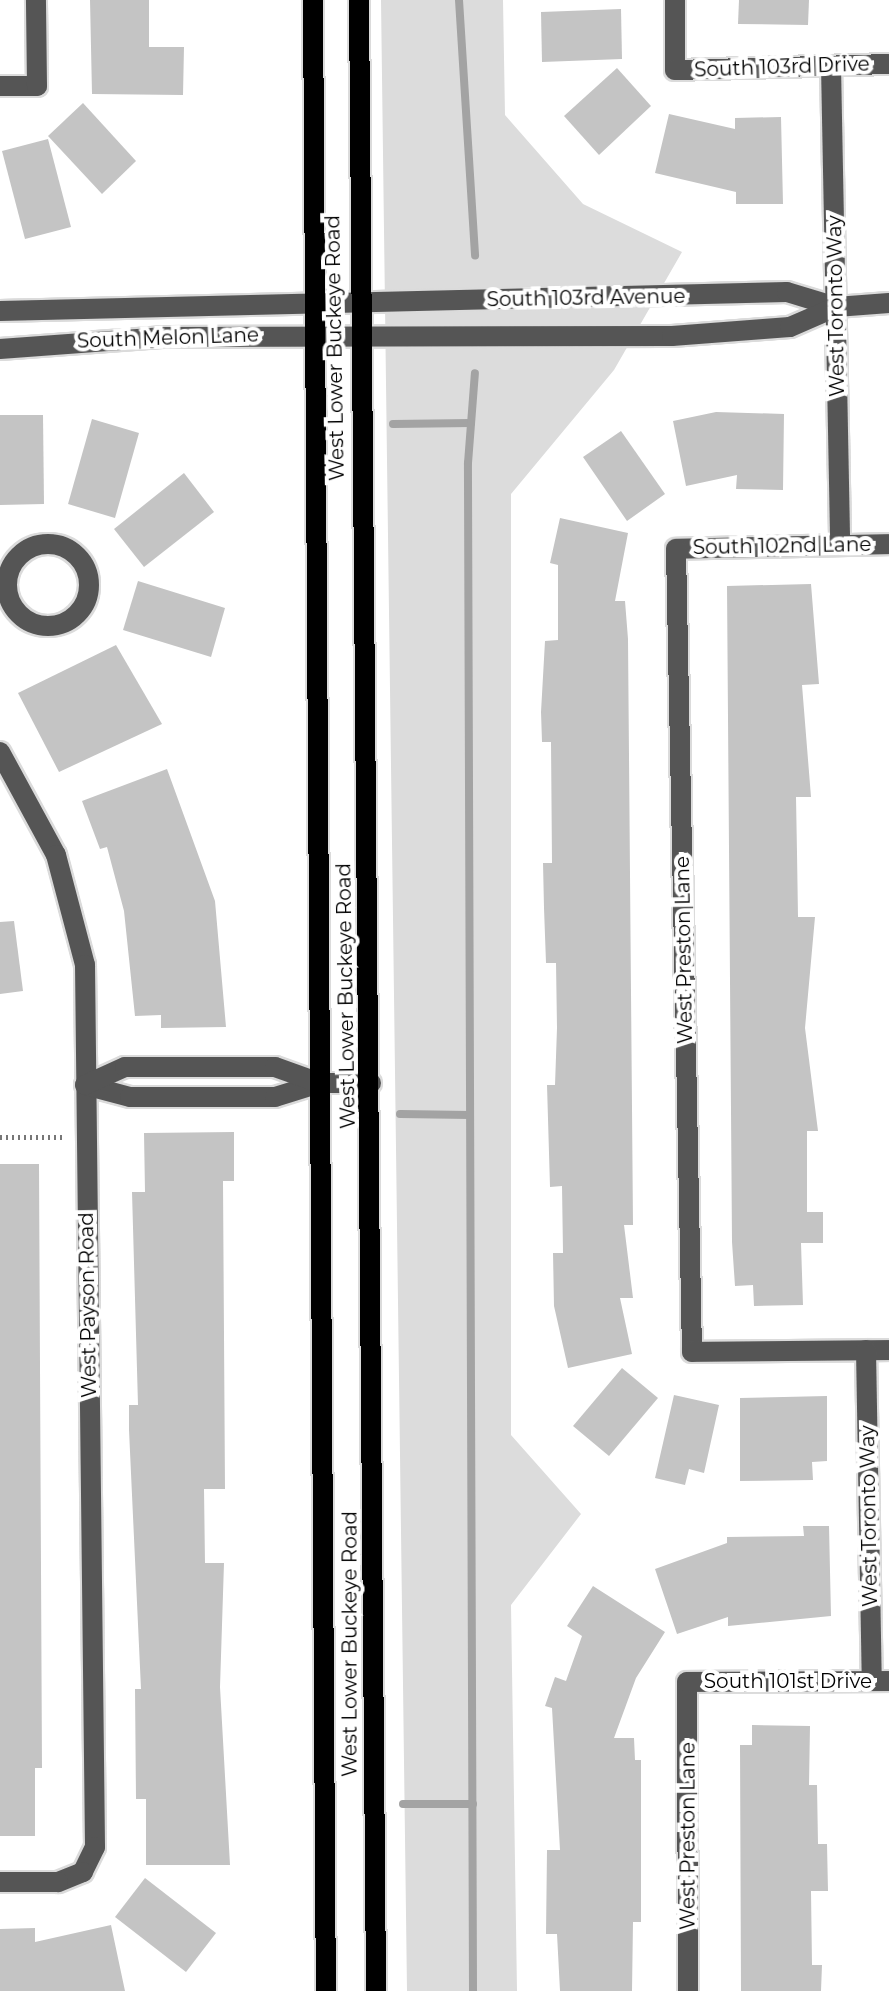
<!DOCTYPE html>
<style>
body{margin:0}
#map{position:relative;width:889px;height:1991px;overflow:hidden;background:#fff;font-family:Montserrat,sans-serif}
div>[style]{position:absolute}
.green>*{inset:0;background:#dcdcdc}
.stream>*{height:8px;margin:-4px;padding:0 4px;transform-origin:4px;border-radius:4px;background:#a3a3a3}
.building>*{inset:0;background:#c4c4c4}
.path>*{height:5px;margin-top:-2.5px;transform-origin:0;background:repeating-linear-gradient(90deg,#777 0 2px,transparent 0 6px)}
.roads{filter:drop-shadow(2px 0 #dbdbdb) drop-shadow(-2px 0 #dbdbdb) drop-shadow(0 2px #dbdbdb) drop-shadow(0 -2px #dbdbdb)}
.minor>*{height:20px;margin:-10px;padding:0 10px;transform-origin:10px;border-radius:10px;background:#555}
.minor>.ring{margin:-10px;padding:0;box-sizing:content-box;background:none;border:20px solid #555;border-radius:50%}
.major>*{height:20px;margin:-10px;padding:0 10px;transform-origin:10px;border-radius:10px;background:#000}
span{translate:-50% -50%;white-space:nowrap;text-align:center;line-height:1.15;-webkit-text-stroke:8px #fff;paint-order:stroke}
.street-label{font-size:20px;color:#000}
</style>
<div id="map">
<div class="green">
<i style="clip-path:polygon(381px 0,503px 0,505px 115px,583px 204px,682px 252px,614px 370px,511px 494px,511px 1435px,581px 1514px,511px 1605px,517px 1991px,407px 1991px)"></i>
</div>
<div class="stream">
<i style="left:459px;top:0;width:256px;rotate:86.4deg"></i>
<i style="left:393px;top:424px;width:78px;rotate:-0.7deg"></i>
<i style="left:400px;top:1114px;width:70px;rotate:0.8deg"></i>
<i style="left:403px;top:1804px;width:70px"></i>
<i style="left:473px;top:1991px;width:1528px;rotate:-90.19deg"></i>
<i style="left:468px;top:463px;width:90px;rotate:-85.6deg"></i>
</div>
<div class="building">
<i style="clip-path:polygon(90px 0,149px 0,149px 47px,184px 47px,183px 95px,92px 94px)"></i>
<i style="clip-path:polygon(739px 0,809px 0,808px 25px,738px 24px)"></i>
<i style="clip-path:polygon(621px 9px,622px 59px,542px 62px,541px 12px)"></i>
<i style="clip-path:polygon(617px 68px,651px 106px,599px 155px,564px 116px)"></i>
<i style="clip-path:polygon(83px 103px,136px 161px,102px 194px,48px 136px)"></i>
<i style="clip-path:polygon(669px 114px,735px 129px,735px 118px,781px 117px,783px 204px,736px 204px,736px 192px,655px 173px)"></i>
<i style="clip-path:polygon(48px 139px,71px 227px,25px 239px,2px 151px)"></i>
<i style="clip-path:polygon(716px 412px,784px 414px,783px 490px,736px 489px,737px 475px,686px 486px,673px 421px)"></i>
<i style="clip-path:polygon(0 415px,43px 415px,44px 504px,0 505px)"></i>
<i style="clip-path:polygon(92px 419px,139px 433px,115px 518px,68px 504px)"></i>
<i style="clip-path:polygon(621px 431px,665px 494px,627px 521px,583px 457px)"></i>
<i style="clip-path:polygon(184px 473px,214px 512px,144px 567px,114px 529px)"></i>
<i style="clip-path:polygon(560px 518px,628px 533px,615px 601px,625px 601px,628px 639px,633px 1225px,624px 1225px,633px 1298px,620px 1298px,632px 1354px,568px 1368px,554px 1306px,553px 1253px,563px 1253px,562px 1186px,550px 1187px,547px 1085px,555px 1085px,557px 1028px,556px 963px,546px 963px,544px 908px,543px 863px,552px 863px,551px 742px,542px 742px,541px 712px,545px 641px,558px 640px,558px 565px,550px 563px)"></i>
<i style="clip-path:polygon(138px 581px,225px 608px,211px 657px,123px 630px)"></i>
<i style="clip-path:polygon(811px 584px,819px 684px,802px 685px,811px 797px,796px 797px,797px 853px,798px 917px,815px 917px,805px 1028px,818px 1131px,807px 1131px,807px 1212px,823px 1212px,823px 1243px,801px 1243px,803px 1305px,754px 1306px,753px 1285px,735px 1286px,732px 1242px,727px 586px)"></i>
<i style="clip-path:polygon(116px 645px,162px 724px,59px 772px,18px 693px)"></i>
<i style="clip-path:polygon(167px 769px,215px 901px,226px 1027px,161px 1028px,161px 1015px,135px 1016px,124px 911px,107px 847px,100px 849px,82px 801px)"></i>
<i style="clip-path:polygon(14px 921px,23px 991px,0 994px,0 922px)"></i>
<i style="clip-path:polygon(234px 1132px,234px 1181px,223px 1181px,225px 1489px,204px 1489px,205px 1563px,224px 1563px,220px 1687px,230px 1865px,146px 1865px,146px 1799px,136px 1799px,135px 1689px,141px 1689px,129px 1430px,129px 1405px,138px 1405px,132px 1192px,145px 1192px,144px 1133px)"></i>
<i style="clip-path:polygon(0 1164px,39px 1164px,42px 1768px,35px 1768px,35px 1836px,0 1836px)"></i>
<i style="clip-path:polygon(622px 1368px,658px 1398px,609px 1456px,573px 1426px)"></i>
<i style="clip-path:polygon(674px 1395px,719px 1405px,704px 1473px,689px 1469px,685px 1485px,655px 1478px)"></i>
<i style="clip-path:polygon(827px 1396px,827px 1461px,812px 1462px,813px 1480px,740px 1481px,740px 1398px)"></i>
<i style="clip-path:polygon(803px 1526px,829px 1526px,831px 1616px,728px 1626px,728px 1617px,677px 1634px,655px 1569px,727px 1543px,727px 1537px,804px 1536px)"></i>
<i style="clip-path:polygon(593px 1586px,665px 1632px,636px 1678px,614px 1738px,634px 1738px,635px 1760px,641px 1760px,641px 1922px,633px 1922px,632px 1991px,560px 1991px,557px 1934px,546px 1934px,547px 1850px,560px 1850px,552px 1708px,545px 1706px,555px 1677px,566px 1681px,582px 1636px,567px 1626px)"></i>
<i style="clip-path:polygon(752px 1725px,810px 1726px,809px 1785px,817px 1785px,818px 1844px,827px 1844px,828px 1891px,811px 1891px,812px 1965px,822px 1965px,821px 1991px,741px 1991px,740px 1745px,752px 1745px)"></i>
<i style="clip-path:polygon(145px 1878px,216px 1933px,186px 1972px,115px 1917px)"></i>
<i style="clip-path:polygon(111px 1925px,125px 1991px,0 1991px,0 1929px,35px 1928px,35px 1942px)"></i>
</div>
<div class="path">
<i style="left:0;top:1137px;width:65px"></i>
</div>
<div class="roads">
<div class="minor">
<i style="left:675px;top:0;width:70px;rotate:90deg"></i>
<i style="left:675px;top:70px;width:214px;rotate:-1.6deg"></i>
<i style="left:831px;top:66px;width:479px;rotate:88.9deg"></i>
<i style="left:0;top:86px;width:37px"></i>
<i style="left:37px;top:86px;width:86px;rotate:-90.7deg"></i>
<i style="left:0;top:311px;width:787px;rotate:-1.38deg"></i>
<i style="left:787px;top:292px;width:51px;rotate:17deg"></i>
<i style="left:0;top:349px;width:162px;rotate:-4.2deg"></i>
<i style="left:162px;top:337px;width:510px;rotate:-0.11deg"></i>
<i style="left:672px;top:336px;width:118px;rotate:-4.4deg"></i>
<i style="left:790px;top:327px;width:50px;rotate:-23.5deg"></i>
<i style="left:836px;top:307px;width:53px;rotate:-4.3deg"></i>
<i class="ring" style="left:7px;top:544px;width:62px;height:62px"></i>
<i style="left:889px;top:544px;width:213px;rotate:178.7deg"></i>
<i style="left:676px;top:549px;width:803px;rotate:88.86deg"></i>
<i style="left:692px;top:1352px;width:197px;rotate:-0.6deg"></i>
<i style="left:0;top:752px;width:117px;rotate:61.5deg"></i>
<i style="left:56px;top:855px;width:114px;rotate:75.2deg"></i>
<i style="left:85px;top:965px;width:882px;rotate:89.35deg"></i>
<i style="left:95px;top:1847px;width:28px;rotate:116deg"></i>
<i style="left:83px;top:1872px;width:27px;rotate:158deg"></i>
<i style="left:58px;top:1882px;width:58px;rotate:180deg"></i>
<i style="left:85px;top:1085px;width:47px;rotate:14.9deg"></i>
<i style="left:130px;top:1097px;width:145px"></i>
<i style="left:275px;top:1097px;width:47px;rotate:-17.3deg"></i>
<i style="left:320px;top:1083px;width:51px"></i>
<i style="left:85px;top:1085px;width:44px;rotate:-24.2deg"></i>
<i style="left:125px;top:1067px;width:150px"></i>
<i style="left:275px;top:1067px;width:48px;rotate:19.6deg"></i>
<i style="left:866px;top:1350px;width:331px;rotate:89deg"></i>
<i style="left:688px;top:1991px;width:309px;rotate:-90.2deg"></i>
<i style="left:687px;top:1682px;width:202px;rotate:-0.3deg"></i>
</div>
<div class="major">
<i style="left:313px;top:0;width:1991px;rotate:89.63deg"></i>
<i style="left:359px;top:0;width:1991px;rotate:89.51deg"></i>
</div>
</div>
<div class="street-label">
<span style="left:782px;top:67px;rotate:-2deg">South 103rd Drive</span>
<span style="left:586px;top:298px;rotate:-1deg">South 103rd Avenue</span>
<span style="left:836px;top:306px;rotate:-91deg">West Toronto Way</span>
<span style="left:168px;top:338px;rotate:-2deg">South Melon Lane</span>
<span style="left:335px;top:348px;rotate:-91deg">West Lower Buckeye Road</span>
<span style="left:782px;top:546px;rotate:-1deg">South 102nd Lane</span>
<span style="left:684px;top:950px;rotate:-91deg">West Preston Lane</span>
<span style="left:346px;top:996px;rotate:-91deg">West Lower Buckeye Road</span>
<span style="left:88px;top:1305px;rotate:-91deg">West Payson Road</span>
<span style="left:869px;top:1516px;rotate:-91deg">West Toronto Way</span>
<span style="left:350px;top:1644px;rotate:-90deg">West Lower Buckeye Road</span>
<span style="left:788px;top:1681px">South 101st Drive</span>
<span style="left:688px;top:1836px;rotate:-90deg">West Preston Lane</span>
</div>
</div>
